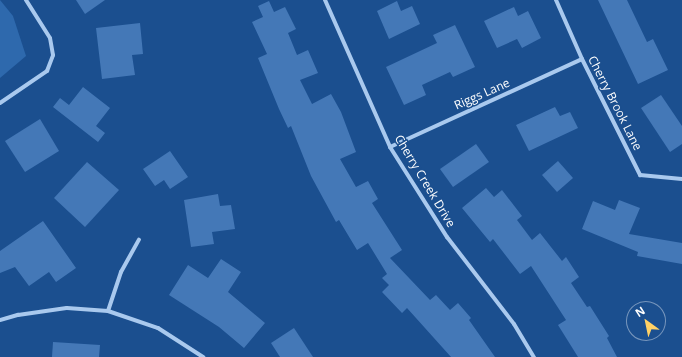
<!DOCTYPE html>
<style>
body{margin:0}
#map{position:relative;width:682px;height:357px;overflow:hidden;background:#1b4f8f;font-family:"Open Sans",sans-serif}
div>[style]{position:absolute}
.green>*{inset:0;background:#2e69ad}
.building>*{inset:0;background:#4478b7}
.street>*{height:4px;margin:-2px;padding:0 2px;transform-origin:2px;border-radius:2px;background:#a9c9ee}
span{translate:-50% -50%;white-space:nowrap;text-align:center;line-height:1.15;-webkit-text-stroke:3px #1b4f8f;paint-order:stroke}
.street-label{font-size:12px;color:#fff}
.north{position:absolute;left:626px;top:301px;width:40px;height:40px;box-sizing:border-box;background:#1b4f8f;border:1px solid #7695bc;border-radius:50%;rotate:327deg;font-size:11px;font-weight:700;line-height:16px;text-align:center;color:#fff}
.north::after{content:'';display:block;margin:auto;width:14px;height:18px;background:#ffd166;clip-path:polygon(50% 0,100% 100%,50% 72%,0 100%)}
</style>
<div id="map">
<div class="green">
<i style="clip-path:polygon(0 0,13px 16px,26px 56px,0 78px)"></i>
</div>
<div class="building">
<i style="clip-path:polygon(76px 0,105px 0,85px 14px)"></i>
<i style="clip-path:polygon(598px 0,627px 0,647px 42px,653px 39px,668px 70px,638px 84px)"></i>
<i style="clip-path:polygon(269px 1px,274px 12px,285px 7px,296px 29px,288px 33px,297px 55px,308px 50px,318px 73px,300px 80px,312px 104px,331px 94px,341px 112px,356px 152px,340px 159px,356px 187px,368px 181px,378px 199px,372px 203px,402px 250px,390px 258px,430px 300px,436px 295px,450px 310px,458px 303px,471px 318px,469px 320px,495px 357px,451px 357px,407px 308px,402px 313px,382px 292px,389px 285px,382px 278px,387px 274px,368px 243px,357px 250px,339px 220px,336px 222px,311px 176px,291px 126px,288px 128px,279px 109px,258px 58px,267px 54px,252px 22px,263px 17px,258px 6px)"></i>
<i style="clip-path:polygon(397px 1px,401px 11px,412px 6px,420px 24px,389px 39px,377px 11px)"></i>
<i style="clip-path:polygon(514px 7px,518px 16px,528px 11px,541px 38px,522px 48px,517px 39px,497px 48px,484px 21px)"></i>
<i style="clip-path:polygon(140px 23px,143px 54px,132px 55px,135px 75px,102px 79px,96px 28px)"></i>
<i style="clip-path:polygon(455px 25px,475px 67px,453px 77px,450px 72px,422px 85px,426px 95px,404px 105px,386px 67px,437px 43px,433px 35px)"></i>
<i style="clip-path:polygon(83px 87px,110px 108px,96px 126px,105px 133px,98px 142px,53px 107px,60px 98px,69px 105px)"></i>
<i style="clip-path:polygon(661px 95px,682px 126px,682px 144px,670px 152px,641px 108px)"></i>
<i style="clip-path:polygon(555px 107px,560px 116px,570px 112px,578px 128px,529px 151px,516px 125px)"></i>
<i style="clip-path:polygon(40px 119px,59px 151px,25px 172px,5px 141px)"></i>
<i style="clip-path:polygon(476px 144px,489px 162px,453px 187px,440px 169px)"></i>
<i style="clip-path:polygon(170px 151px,188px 177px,170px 189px,164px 180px,155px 186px,143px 169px)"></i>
<i style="clip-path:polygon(558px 161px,573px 178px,557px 192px,542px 175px)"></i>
<i style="clip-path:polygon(87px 162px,119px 190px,85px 227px,54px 198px)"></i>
<i style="clip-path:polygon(486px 188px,494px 197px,502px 190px,522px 216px,517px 220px,532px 240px,540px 233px,562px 261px,566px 257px,579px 277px,571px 283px,587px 307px,590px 306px,609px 336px,607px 338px,617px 357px,578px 357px,558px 325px,566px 320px,531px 266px,520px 274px,493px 239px,490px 242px,462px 208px)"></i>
<i style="clip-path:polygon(218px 194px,220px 206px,231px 205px,235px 229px,212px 232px,214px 244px,191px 247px,184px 200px)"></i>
<i style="clip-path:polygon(619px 200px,640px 208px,629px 234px,682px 243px,682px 264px,637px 256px,638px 252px,582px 229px,593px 201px,615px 210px)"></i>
<i style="clip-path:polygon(43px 221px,76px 268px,56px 282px,49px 272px,29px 286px,15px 267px,0 273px,0 251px)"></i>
<i style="clip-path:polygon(221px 259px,241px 272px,228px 292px,265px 323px,244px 348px,219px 327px,169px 295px,188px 265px,208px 278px)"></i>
<i style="clip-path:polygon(294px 328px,313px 357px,280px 357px,271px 343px)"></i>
<i style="clip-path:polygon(53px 342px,100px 345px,99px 357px,52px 357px)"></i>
</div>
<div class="street">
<i style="left:325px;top:0;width:161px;rotate:66.1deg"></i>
<i style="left:390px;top:147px;width:107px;rotate:57.7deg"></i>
<i style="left:447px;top:237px;width:110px;rotate:52.4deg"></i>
<i style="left:514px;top:324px;width:39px;rotate:59deg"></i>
<i style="left:556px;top:0;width:64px;rotate:66.2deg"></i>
<i style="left:582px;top:59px;width:130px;rotate:63.4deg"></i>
<i style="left:640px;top:175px;width:42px;rotate:5.4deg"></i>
<i style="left:0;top:103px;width:57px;rotate:-34.2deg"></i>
<i style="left:47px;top:71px;width:17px;rotate:-69deg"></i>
<i style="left:53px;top:55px;width:17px;rotate:-100deg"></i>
<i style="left:50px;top:38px;width:45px;rotate:-122.3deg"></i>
<i style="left:390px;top:147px;width:211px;rotate:-24.6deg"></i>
<i style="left:108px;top:311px;width:41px;rotate:-71.6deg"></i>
<i style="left:121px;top:272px;width:37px;rotate:-61deg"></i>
<i style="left:0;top:320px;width:19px;rotate:-16deg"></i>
<i style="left:18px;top:315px;width:49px;rotate:-8.1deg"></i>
<i style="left:67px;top:308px;width:41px;rotate:4.2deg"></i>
<i style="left:108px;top:311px;width:53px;rotate:18.8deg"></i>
<i style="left:158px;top:328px;width:54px;rotate:32.8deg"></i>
</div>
<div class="street-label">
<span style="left:482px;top:94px;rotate:-24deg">Riggs Lane</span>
<span style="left:615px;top:103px;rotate:63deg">Cherry Brook Lane</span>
<span style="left:425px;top:181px;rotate:59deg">Cherry Creek Drive</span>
</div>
<div class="north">N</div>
</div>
